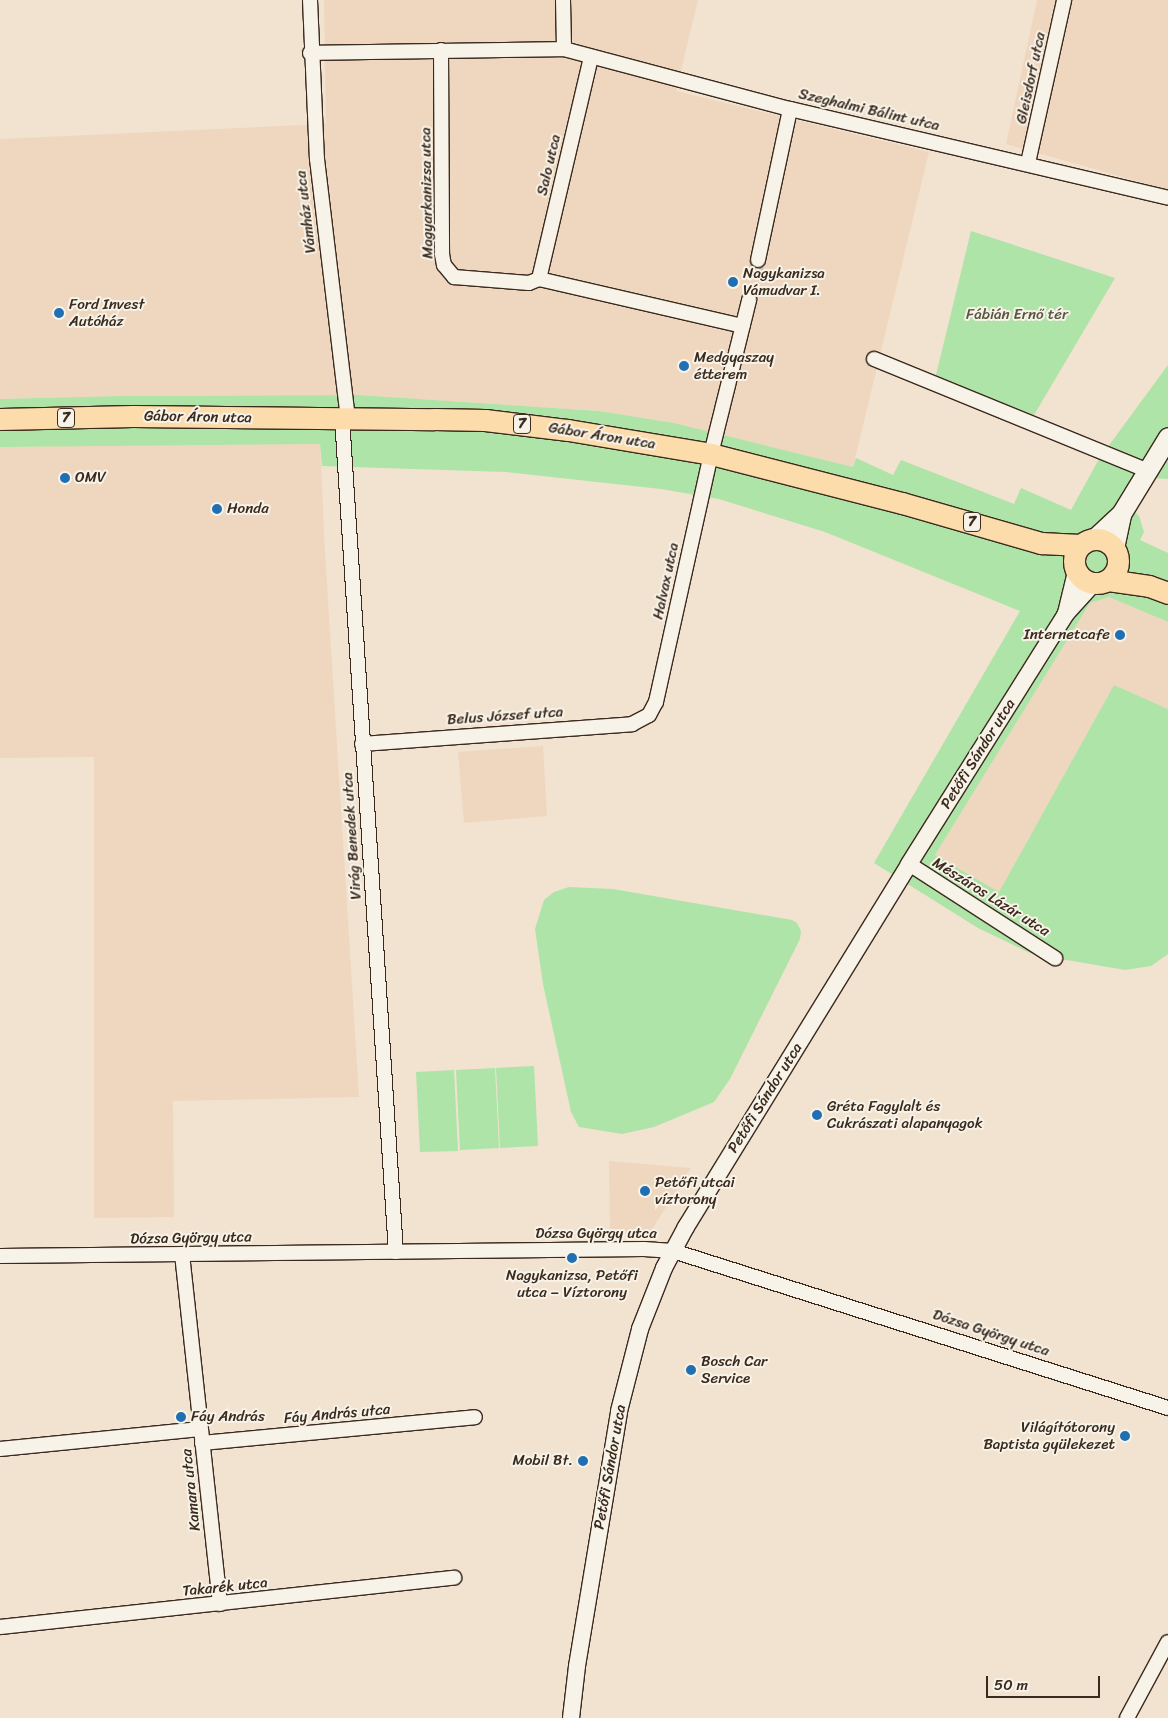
<!DOCTYPE html>
<meta charset="utf-8">
<style>
body{margin:0}
#map{position:relative;width:1168px;height:1718px;overflow:hidden;background:#f2e2d0;font-family:Sriracha,sans-serif}
div>[style]{position:absolute}
.built>*{inset:0;background:#efd7bf}
.green>*{inset:0;background:#aee4a7}
.minor-tunnel>*{height:14px;margin-top:-7px;transform-origin:0;background:repeating-linear-gradient(90deg,#cdbdac 0 14px,transparent 0 21px)}
.roads{filter:drop-shadow(1px 0 #3b2a1e) drop-shadow(-1px 0 #3b2a1e) drop-shadow(0 1px #3b2a1e) drop-shadow(0 -1px #3b2a1e)}
.minor>*{height:14px;margin:-7px;padding:0 7px;transform-origin:7px;border-radius:7px;background:#f7f3e8}
.tertiary>*{height:16px;margin:-8px;padding:0 8px;transform-origin:8px;border-radius:8px;background:#f7f3e8}
.secondary>*{height:19px;margin:-9.5px;padding:0 9.5px;transform-origin:9.5px;border-radius:9.5px;background:#f7f3e8}
.primary>*{height:21px;margin:-10.5px;padding:0 10.5px;transform-origin:10.5px;border-radius:10.5px;background:#fddcac}
.primary>.ring{margin:-10.5px;padding:0;box-sizing:content-box;background:none;border:21px solid #fddcac;border-radius:50%}
.dots>*{width:14px;height:14px;translate:-50% -50%;box-sizing:border-box;border:2px solid #f7f3e8;border-radius:50%}
span{translate:-50% -50%;white-space:nowrap;text-align:center;line-height:1.15;-webkit-text-stroke:4px #f7f3e8;paint-order:stroke}
.shield-label span{padding:1px 4px;background:#f7f3e8;border:1px solid;border-radius:4px;-webkit-text-stroke-width:0}
.shield-label{font-size:14px;color:#3b2a1e;font-weight:700}
.street-label{font-size:15px;color:#3b2a1e}
.poi-label{font-size:15px;color:#3b2a1e}
.left{translate:0 -50%;text-align:left}
.right{translate:-100% -50%;text-align:right}
.park-label{font-size:15px;color:#585840}
.scale{position:absolute;left:986px;top:1676px;width:114px;height:22px;box-sizing:border-box;border:2px solid #3b2a1e;border-top:0;padding-left:6px;font-size:15px;line-height:18px;white-space:nowrap;color:#3b2a1e;-webkit-text-stroke:4px #f7f3e8;paint-order:stroke}
</style>
<div id="map">
<div class="built">
<i style="clip-path:polygon(324px 0,698px 0,676px 91px,929px 152px,853px 467px,674px 423px,599px 411px,358px 395px,121px 396px,0 399px,0 139px,326px 124px)"></i>
<i style="clip-path:polygon(1037px 0,1168px 0,1168px 190px,1006px 144px)"></i>
<i style="clip-path:polygon(174px 444px,320px 444px,325px 552px,359px 1097px,173px 1101px,174px 1217px,94px 1218px,94px 757px,0 758px,0 447px)"></i>
<i style="clip-path:polygon(1109px 597px,1168px 622px,1168px 709px,1114px 685px,999px 892px,935px 855px,1090px 603px)"></i>
<i style="clip-path:polygon(543px 746px,547px 816px,464px 823px,458px 752px)"></i>
<i style="clip-path:polygon(609px 1161px,691px 1168px,649px 1234px,610px 1234px)"></i>
</div>
<div class="green">
<i style="clip-path:polygon(971px 231px,1115px 278px,1034px 415px,935px 379px)"></i>
<i style="clip-path:polygon(1168px 365px,1168px 453px,1165px 459px,1168px 461px,1168px 479px,1153px 478px,1135px 512px,1139px 516px,1144px 532px,1140px 540px,1168px 553px,1168px 622px,1109px 597px,1090px 603px,935px 855px,999px 892px,1114px 685px,1168px 709px,1168px 954px,1151px 966px,1125px 970px,1032px 954px,978px 928px,874px 863px,1020px 611px,825px 532px,719px 499px,661px 489px,506px 472px,322px 466px,320px 444px,0 447px,0 399px,121px 396px,358px 395px,599px 411px,674px 423px,853px 467px,856px 458px,893px 475px,901px 460px,1014px 504px,1021px 488px,1071px 510px,1099px 459px)"></i>
<i style="clip-path:polygon(569px 887px,613px 889px,792px 920px,797px 923px,801px 931px,800px 939px,730px 1079px,714px 1102px,654px 1127px,622px 1134px,579px 1127px,571px 1112px,543px 984px,535px 929px,544px 900px,554px 892px)"></i>
<i style="clip-path:polygon(534px 1066px,538px 1146px,500px 1148px,496px 1068px)"></i>
<i style="clip-path:polygon(495px 1068px,499px 1148px,460px 1150px,456px 1070px)"></i>
<i style="clip-path:polygon(454px 1070px,458px 1151px,420px 1152px,416px 1072px)"></i>
</div>
<div class="minor-tunnel">
<i style="left:749px;top:300px;width:41px;rotate:-77.3deg"></i>
</div>
<div class="roads">
<div class="minor">
<i style="left:310px;top:0;width:159px;rotate:87.5deg"></i>
<i style="left:317px;top:159px;width:261px;rotate:83.2deg"></i>
<i style="left:563px;top:0;width:49px;rotate:88.8deg"></i>
<i style="left:441px;top:50px;width:204px;rotate:89.7deg"></i>
<i style="left:442px;top:254px;width:11px;rotate:80deg"></i>
<i style="left:444px;top:265px;width:16px;rotate:50deg"></i>
<i style="left:454px;top:277px;width:75px;rotate:4.6deg"></i>
<i style="left:529px;top:283px;width:11px;rotate:-22deg"></i>
<i style="left:539px;top:279px;width:209px;rotate:13deg"></i>
<i style="left:310px;top:53px;width:254px;rotate:-0.9deg"></i>
<i style="left:564px;top:49px;width:234px;rotate:14.9deg"></i>
<i style="left:790px;top:109px;width:388px;rotate:13.2deg"></i>
<i style="left:1028px;top:163px;width:167px;rotate:-77.5deg"></i>
<i style="left:758px;top:260px;width:154px;rotate:-78deg"></i>
<i style="left:539px;top:279px;width:228px;rotate:-76.8deg"></i>
<i style="left:874px;top:359px;width:296px;rotate:22.2deg"></i>
<i style="left:342px;top:418px;width:836px;rotate:86.3deg"></i>
<i style="left:362px;top:744px;width:271px;rotate:-4.2deg"></i>
<i style="left:632px;top:724px;width:19px;rotate:-28deg"></i>
<i style="left:649px;top:715px;width:15px;rotate:-62deg"></i>
<i style="left:656px;top:702px;width:254px;rotate:-77.5deg"></i>
<i style="left:711px;top:454px;width:159px;rotate:-76.1deg"></i>
<i style="left:909px;top:864px;width:174px;rotate:32.8deg"></i>
<i style="left:182px;top:1254px;width:352px;rotate:83.8deg"></i>
<i style="left:0;top:1256px;width:644px;rotate:-0.62deg"></i>
<i style="left:644px;top:1249px;width:29px;rotate:4deg"></i>
<i style="left:673px;top:1251px;width:519px;rotate:17.6deg"></i>
<i style="left:202px;top:1443px;width:274px;rotate:-5.4deg"></i>
<i style="left:0;top:1449px;width:201px;rotate:-5.7deg"></i>
<i style="left:0;top:1627px;width:457px;rotate:-6.2deg"></i>
<i style="left:1127px;top:1718px;width:86px;rotate:-61.7deg"></i>
</div>
<div class="tertiary">
<i style="left:1066px;top:613px;width:42px;rotate:-76.3deg"></i>
<i style="left:571px;top:1718px;width:52px;rotate:-83.4deg"></i>
<i style="left:577px;top:1666px;width:258px;rotate:-80.6deg"></i>
<i style="left:619px;top:1411px;width:85px;rotate:-75.6deg"></i>
<i style="left:640px;top:1329px;width:66px;rotate:-68.5deg"></i>
<i style="left:664px;top:1268px;width:47px;rotate:-61.8deg"></i>
<i style="left:686px;top:1227px;width:426px;rotate:-58.4deg"></i>
<i style="left:909px;top:864px;width:294px;rotate:-57.9deg"></i>
<i style="left:1065px;top:615px;width:42px;rotate:-47.9deg"></i>
</div>
<div class="secondary">
<i style="left:1094px;top:539px;width:37px;rotate:-43deg"></i>
<i style="left:1121px;top:514px;width:90px;rotate:-58.6deg"></i>
<i style="left:1114px;top:548px;width:35px;rotate:-78deg"></i>
</div>
<div class="primary">
<i style="left:0;top:419px;width:133px;rotate:-1.3deg"></i>
<i style="left:133px;top:416px;width:301px;rotate:0.6deg"></i>
<i style="left:434px;top:419px;width:51px;rotate:1.1deg"></i>
<i style="left:485px;top:420px;width:84px;rotate:6.9deg"></i>
<i style="left:568px;top:430px;width:145px;rotate:9.5deg"></i>
<i style="left:711px;top:454px;width:197px;rotate:14.4deg"></i>
<i style="left:902px;top:503px;width:145px;rotate:16.1deg"></i>
<i style="left:1041px;top:543px;width:39px;rotate:3deg"></i>
<i class="ring" style="left:1074px;top:539px;width:23px;height:23px"></i>
<i style="left:1108px;top:580px;width:41px;rotate:8.3deg"></i>
<i style="left:1149px;top:586px;width:20px;rotate:20deg"></i>
</div>
</div>
<div class="dots">
<i style="left:733px;top:282px;background:#1f6fb2"></i>
<i style="left:59px;top:313px;background:#1f6fb2"></i>
<i style="left:684px;top:366px;background:#1f6fb2"></i>
<i style="left:65px;top:478px;background:#1f6fb2"></i>
<i style="left:217px;top:509px;background:#1f6fb2"></i>
<i style="left:1120px;top:635px;background:#1f6fb2"></i>
<i style="left:817px;top:1115px;background:#1f6fb2"></i>
<i style="left:645px;top:1191px;background:#1f6fb2"></i>
<i style="left:572px;top:1258px;background:#1f6fb2"></i>
<i style="left:691px;top:1370px;background:#1f6fb2"></i>
<i style="left:181px;top:1417px;background:#1f6fb2"></i>
<i style="left:1125px;top:1436px;background:#1f6fb2"></i>
<i style="left:583px;top:1461px;background:#1f6fb2"></i>
</div>
<div class="shield-label">
<span style="left:66px;top:418px">7</span>
<span style="left:522px;top:424px">7</span>
<span style="left:972px;top:522px">7</span>
</div>
<div class="street-label">
<span style="left:1031px;top:78px;rotate:-78deg">Gleisdorf utca</span>
<span style="left:869px;top:110px;rotate:13deg">Szeghalmi Bálint utca</span>
<span style="left:549px;top:165px;rotate:-77deg">Salo utca</span>
<span style="left:427px;top:193px;rotate:-91deg">Magyarkanizsa utca</span>
<span style="left:306px;top:212px;rotate:-97deg">Vámház utca</span>
<span style="left:198px;top:417px;rotate:1deg">Gábor Áron utca</span>
<span style="left:602px;top:436px;rotate:9deg">Gábor Áron utca</span>
<span style="left:666px;top:581px;rotate:-78deg">Halvax utca</span>
<span style="left:505px;top:716px;rotate:-4deg">Belus József utca</span>
<span style="left:978px;top:754px;rotate:-58deg">Petőfi Sándor utca</span>
<span style="left:352px;top:836px;rotate:-94deg">Virág Benedek utca</span>
<span style="left:991px;top:897px;rotate:32deg">Mészáros Lázár utca</span>
<span style="left:765px;top:1098px;rotate:-58deg">Petőfi Sándor utca</span>
<span style="left:596px;top:1234px">Dózsa György utca</span>
<span style="left:191px;top:1238px;rotate:-1deg">Dózsa György utca</span>
<span style="left:991px;top:1333px;rotate:18deg">Dózsa György utca</span>
<span style="left:337px;top:1414px;rotate:-5deg">Fáy András utca</span>
<span style="left:610px;top:1467px;rotate:-80deg">Petőfi Sándor utca</span>
<span style="left:191px;top:1490px;rotate:-96deg">Kamara utca</span>
<span style="left:225px;top:1587px;rotate:-6deg">Takarék utca</span>
</div>
<div class="poi-label">
<span class="left" style="left:743px;top:282px">Nagykanizsa<br>Vámudvar I.</span>
<span class="left" style="left:69px;top:313px">Ford Invest<br>Autóház</span>
<span class="left" style="left:694px;top:366px">Medgyaszay<br>étterem</span>
<span class="left" style="left:75px;top:478px">OMV</span>
<span class="left" style="left:227px;top:509px">Honda</span>
<span class="right" style="left:1110px;top:635px">Internetcafe</span>
<span class="left" style="left:827px;top:1115px">Gréta Fagylalt és<br>Cukrászati alapanyagok</span>
<span class="left" style="left:655px;top:1191px">Petőfi utcai<br>víztorony</span>
<span style="left:572px;top:1284px">Nagykanizsa, Petőfi<br>utca – Víztorony</span>
<span class="left" style="left:701px;top:1370px">Bosch Car<br>Service</span>
<span class="left" style="left:191px;top:1417px">Fáy András</span>
<span class="right" style="left:1115px;top:1436px">Világítótorony<br>Baptista gyülekezet</span>
<span class="right" style="left:573px;top:1461px">Mobil Bt.</span>
</div>
<div class="park-label">
<span style="left:1017px;top:315px">Fábián Ernő tér</span>
</div>
<div class="scale">50 m</div>
</div>
